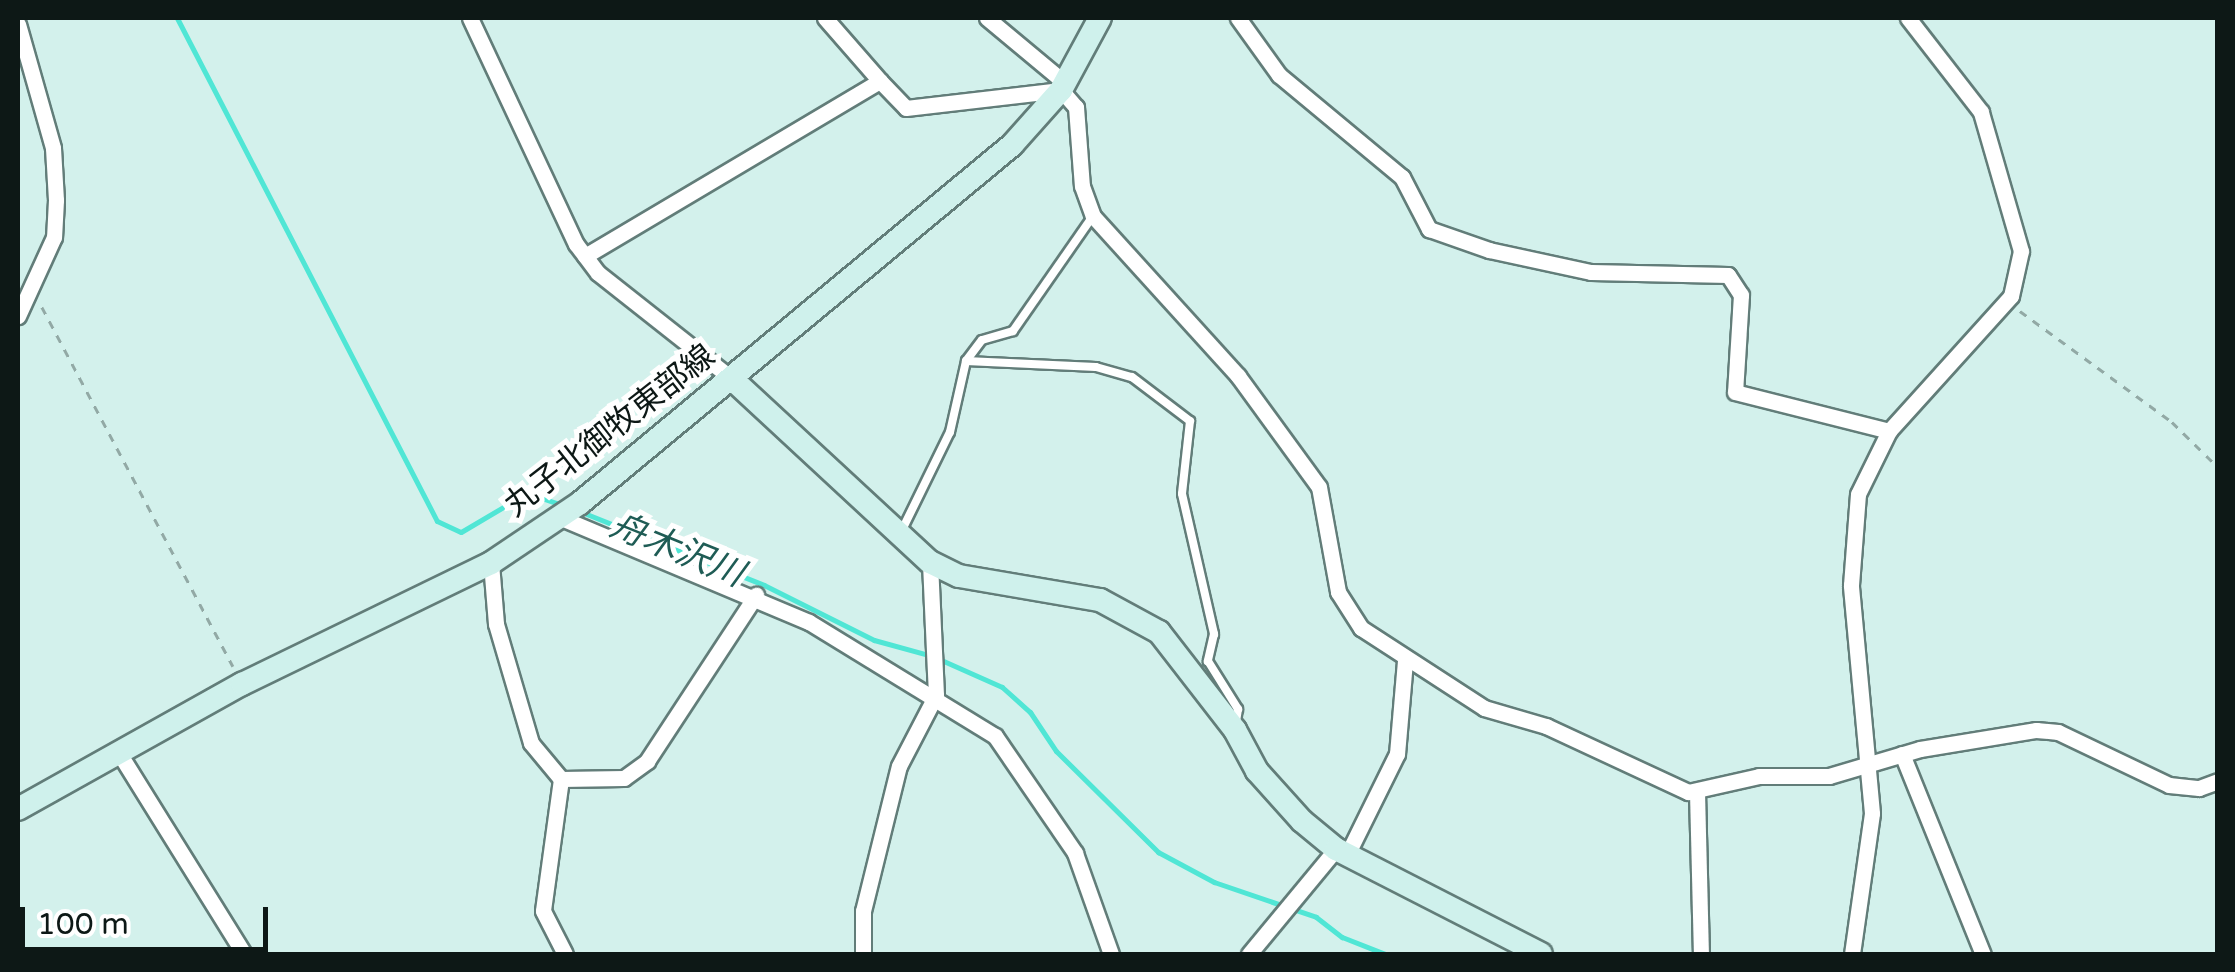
<!DOCTYPE html>
<meta charset="utf-8">
<style>
body{margin:0}
#map{position:relative;width:2235px;height:972px;overflow:hidden;background:#d3f1ec;font-family:"Varela Round","Noto Sans JP",sans-serif}
div>[style]{position:absolute}
.stream>*{height:5px;margin:-2.5px;padding:0 2.5px;transform-origin:2.5px;border-radius:2.5px;background:#50e6d5}
.path>*{height:2.5px;margin-top:-1.25px;transform-origin:0;background:repeating-linear-gradient(90deg,#92a9a5 0 8px,transparent 0 16px)}
.roads{filter:drop-shadow(2px 0 #627d79) drop-shadow(-2px 0 #627d79) drop-shadow(0 2px #627d79) drop-shadow(0 -2px #627d79)}
.lane>*{height:8px;margin:-4px;padding:0 4px;transform-origin:4px;border-radius:4px;background:#fff}
.street>*{height:15px;margin:-7.5px;padding:0 7.5px;transform-origin:7.5px;border-radius:7.5px;background:#fff}
.secondary>*{height:22px;margin:-11px;padding:0 11px;transform-origin:11px;border-radius:11px;background:#cff1ec}
span{translate:-50% -50%;white-space:nowrap;text-align:center;line-height:1.15;-webkit-text-stroke:10px #fff;paint-order:stroke}
.street-label{font-size:32px;color:#0d1816}
.water-label{font-size:35px;color:#1f5c55;font-style:italic}
.frame{position:absolute;inset:0;border:20px solid #0d1816;pointer-events:none}
.scale{position:absolute;left:20px;top:907px;width:248px;height:45px;box-sizing:border-box;border:5px solid #0d1816;border-top:0;padding-left:12px;font-size:30px;line-height:35px;white-space:nowrap;color:#0d1816;-webkit-text-stroke:8px #fff;paint-order:stroke}
</style>
<div id="map">
<div class="stream">
<i style="left:177px;top:18px;width:566px;rotate:62.67deg"></i>
<i style="left:437px;top:521px;width:26px;rotate:25deg"></i>
<i style="left:461px;top:532px;width:77px;rotate:-30.6deg"></i>
<i style="left:527px;top:493px;width:39px;rotate:19deg"></i>
<i style="left:579px;top:511px;width:199px;rotate:21.8deg"></i>
<i style="left:764px;top:585px;width:123px;rotate:26.6deg"></i>
<i style="left:874px;top:640px;width:57px;rotate:15.3deg"></i>
<i style="left:939px;top:659px;width:69px;rotate:24deg"></i>
<i style="left:1002px;top:687px;width:38px;rotate:42deg"></i>
<i style="left:1030px;top:712px;width:47px;rotate:56.3deg"></i>
<i style="left:1056px;top:751px;width:144px;rotate:44.7deg"></i>
<i style="left:1158px;top:852px;width:64px;rotate:28.2deg"></i>
<i style="left:1214px;top:882px;width:108px;rotate:18.9deg"></i>
<i style="left:1316px;top:917px;width:33px;rotate:38deg"></i>
<i style="left:1342px;top:937px;width:46px;rotate:21.6deg"></i>
</div>
<div class="path">
<i style="left:42px;top:307px;width:407px;rotate:62deg"></i>
<i style="left:2020px;top:311px;width:188px;rotate:36.1deg"></i>
<i style="left:2172px;top:422px;width:64px;rotate:44.4deg"></i>
</div>
<div class="roads">
<div class="lane">
<i style="left:966px;top:361px;width:130px;rotate:2.6deg"></i>
<i style="left:1096px;top:367px;width:37px;rotate:16deg"></i>
<i style="left:1132px;top:377px;width:73px;rotate:37.2deg"></i>
<i style="left:1190px;top:421px;width:73px;rotate:96.3deg"></i>
<i style="left:1182px;top:494px;width:144px;rotate:77.1deg"></i>
<i style="left:1214px;top:634px;width:28px;rotate:103deg"></i>
<i style="left:1208px;top:661px;width:57px;rotate:58deg"></i>
<i style="left:1238px;top:709px;width:12px;rotate:99deg"></i>
<i style="left:902px;top:530px;width:109px;rotate:-63.9deg"></i>
<i style="left:950px;top:432px;width:73px;rotate:-77.3deg"></i>
<i style="left:966px;top:361px;width:26px;rotate:-53deg"></i>
<i style="left:982px;top:340px;width:32px;rotate:-16deg"></i>
<i style="left:1013px;top:331px;width:140px;rotate:-55.2deg"></i>
</div>
<div class="street">
<i style="left:470px;top:18px;width:250px;rotate:64.9deg"></i>
<i style="left:576px;top:244px;width:36px;rotate:53deg"></i>
<i style="left:598px;top:273px;width:169px;rotate:38.3deg"></i>
<i style="left:825px;top:18px;width:84px;rotate:48.9deg"></i>
<i style="left:987px;top:18px;width:102px;rotate:39.8deg"></i>
<i style="left:1238px;top:18px;width:70px;rotate:54.3deg"></i>
<i style="left:1279px;top:75px;width:160px;rotate:39.7deg"></i>
<i style="left:1402px;top:177px;width:59px;rotate:62.6deg"></i>
<i style="left:1429px;top:229px;width:64px;rotate:19.3deg"></i>
<i style="left:1489px;top:250px;width:104px;rotate:12.2deg"></i>
<i style="left:1591px;top:272px;width:137px;rotate:1.3deg"></i>
<i style="left:1728px;top:275px;width:24px;rotate:57deg"></i>
<i style="left:1741px;top:295px;width:97px;rotate:93.5deg"></i>
<i style="left:1735px;top:392px;width:159px;rotate:14.2deg"></i>
<i style="left:18px;top:24px;width:129px;rotate:74.2deg"></i>
<i style="left:53px;top:148px;width:52px;rotate:86.7deg"></i>
<i style="left:56px;top:200px;width:37px;rotate:93deg"></i>
<i style="left:54px;top:237px;width:87px;rotate:114.5deg"></i>
<i style="left:585px;top:256px;width:343px;rotate:-30.7deg"></i>
<i style="left:880px;top:81px;width:37px;rotate:46deg"></i>
<i style="left:906px;top:108px;width:156px;rotate:-6.6deg"></i>
<i style="left:1061px;top:90px;width:23px;rotate:49deg"></i>
<i style="left:1076px;top:107px;width:79px;rotate:85.7deg"></i>
<i style="left:1082px;top:186px;width:32px;rotate:70deg"></i>
<i style="left:1093px;top:216px;width:216px;rotate:47.8deg"></i>
<i style="left:1238px;top:376px;width:137px;rotate:53.9deg"></i>
<i style="left:1319px;top:487px;width:107px;rotate:79.7deg"></i>
<i style="left:1338px;top:592px;width:43px;rotate:57.4deg"></i>
<i style="left:1361px;top:628px;width:147px;rotate:33deg"></i>
<i style="left:1484px;top:708px;width:65px;rotate:16.2deg"></i>
<i style="left:1546px;top:726px;width:157px;rotate:24.9deg"></i>
<i style="left:1688px;top:792px;width:73px;rotate:-12.7deg"></i>
<i style="left:1759px;top:776px;width:70px"></i>
<i style="left:1829px;top:776px;width:95px;rotate:-16.5deg"></i>
<i style="left:1920px;top:749px;width:118px;rotate:-9.3deg"></i>
<i style="left:2036px;top:730px;width:22px;rotate:5deg"></i>
<i style="left:2058px;top:732px;width:123px;rotate:25.5deg"></i>
<i style="left:2169px;top:785px;width:30px;rotate:6deg"></i>
<i style="left:2199px;top:788px;width:20px;rotate:-20deg"></i>
<i style="left:559px;top:517px;width:271px;rotate:22.8deg"></i>
<i style="left:809px;top:622px;width:218px;rotate:31.5deg"></i>
<i style="left:995px;top:736px;width:142px;rotate:55.6deg"></i>
<i style="left:1075px;top:853px;width:107px;rotate:70.4deg"></i>
<i style="left:491px;top:563px;width:61px;rotate:85.3deg"></i>
<i style="left:496px;top:624px;width:124px;rotate:73.6deg"></i>
<i style="left:531px;top:743px;width:47px;rotate:50.2deg"></i>
<i style="left:561px;top:779px;width:133px;rotate:97.8deg"></i>
<i style="left:543px;top:911px;width:48px;rotate:62.9deg"></i>
<i style="left:119px;top:753px;width:237px;rotate:58.1deg"></i>
<i style="left:1902px;top:754px;width:216px;rotate:68deg"></i>
<i style="left:561px;top:779px;width:63px;rotate:-0.9deg"></i>
<i style="left:624px;top:778px;width:29px;rotate:-36deg"></i>
<i style="left:647px;top:761px;width:199px;rotate:-56.7deg"></i>
<i style="left:1697px;top:792px;width:162px;rotate:88.6deg"></i>
<i style="left:1347px;top:855px;width:113px;rotate:-63.7deg"></i>
<i style="left:1397px;top:754px;width:94px;rotate:-85.1deg"></i>
<i style="left:863px;top:954px;width:43px;rotate:-90deg"></i>
<i style="left:863px;top:911px;width:149px;rotate:-76.1deg"></i>
<i style="left:899px;top:766px;width:80px;rotate:-62.5deg"></i>
<i style="left:936px;top:695px;width:133px;rotate:-92.6deg"></i>
<i style="left:1249px;top:954px;width:136px;rotate:-50.4deg"></i>
<i style="left:1852px;top:954px;width:142px;rotate:-81.9deg"></i>
<i style="left:1872px;top:813px;width:229px;rotate:-95.3deg"></i>
<i style="left:1851px;top:585px;width:91px;rotate:-85.6deg"></i>
<i style="left:1858px;top:494px;width:70px;rotate:-63.8deg"></i>
<i style="left:1889px;top:431px;width:182px;rotate:-47.9deg"></i>
<i style="left:2011px;top:296px;width:46px;rotate:-77.5deg"></i>
<i style="left:2021px;top:251px;width:145px;rotate:-106.1deg"></i>
<i style="left:1981px;top:112px;width:119px;rotate:-127.8deg"></i>
</div>
<div class="secondary">
<i style="left:731px;top:378px;width:271px;rotate:42.8deg"></i>
<i style="left:930px;top:562px;width:32px;rotate:26deg"></i>
<i style="left:959px;top:576px;width:143px;rotate:9.7deg"></i>
<i style="left:1100px;top:600px;width:67px;rotate:28.5deg"></i>
<i style="left:1159px;top:632px;width:124px;rotate:52.2deg"></i>
<i style="left:1235px;top:730px;width:47px;rotate:61.8deg"></i>
<i style="left:1257px;top:771px;width:67px;rotate:48deg"></i>
<i style="left:1302px;top:821px;width:44px;rotate:39.5deg"></i>
<i style="left:1336px;top:849px;width:230px;rotate:27.1deg"></i>
<i style="left:18px;top:809px;width:257px;rotate:-29.2deg"></i>
<i style="left:242px;top:684px;width:277px;rotate:-25.9deg"></i>
<i style="left:491px;top:563px;width:107px;rotate:-34deg"></i>
<i style="left:580px;top:503px;width:561px;rotate:-39.65deg"></i>
<i style="left:1012px;top:145px;width:74px;rotate:-48.3deg"></i>
<i style="left:1061px;top:90px;width:82px;rotate:-61.6deg"></i>
</div>
</div>
<div class="street-label">
<span style="left:610px;top:431px;rotate:-38deg">丸子北御牧東部線</span>
</div>
<div class="water-label">
<span style="left:677px;top:550px;rotate:22deg">舟木沢川</span>
</div>
<div class="frame"></div>
<div class="scale">100 m</div>
</div>
